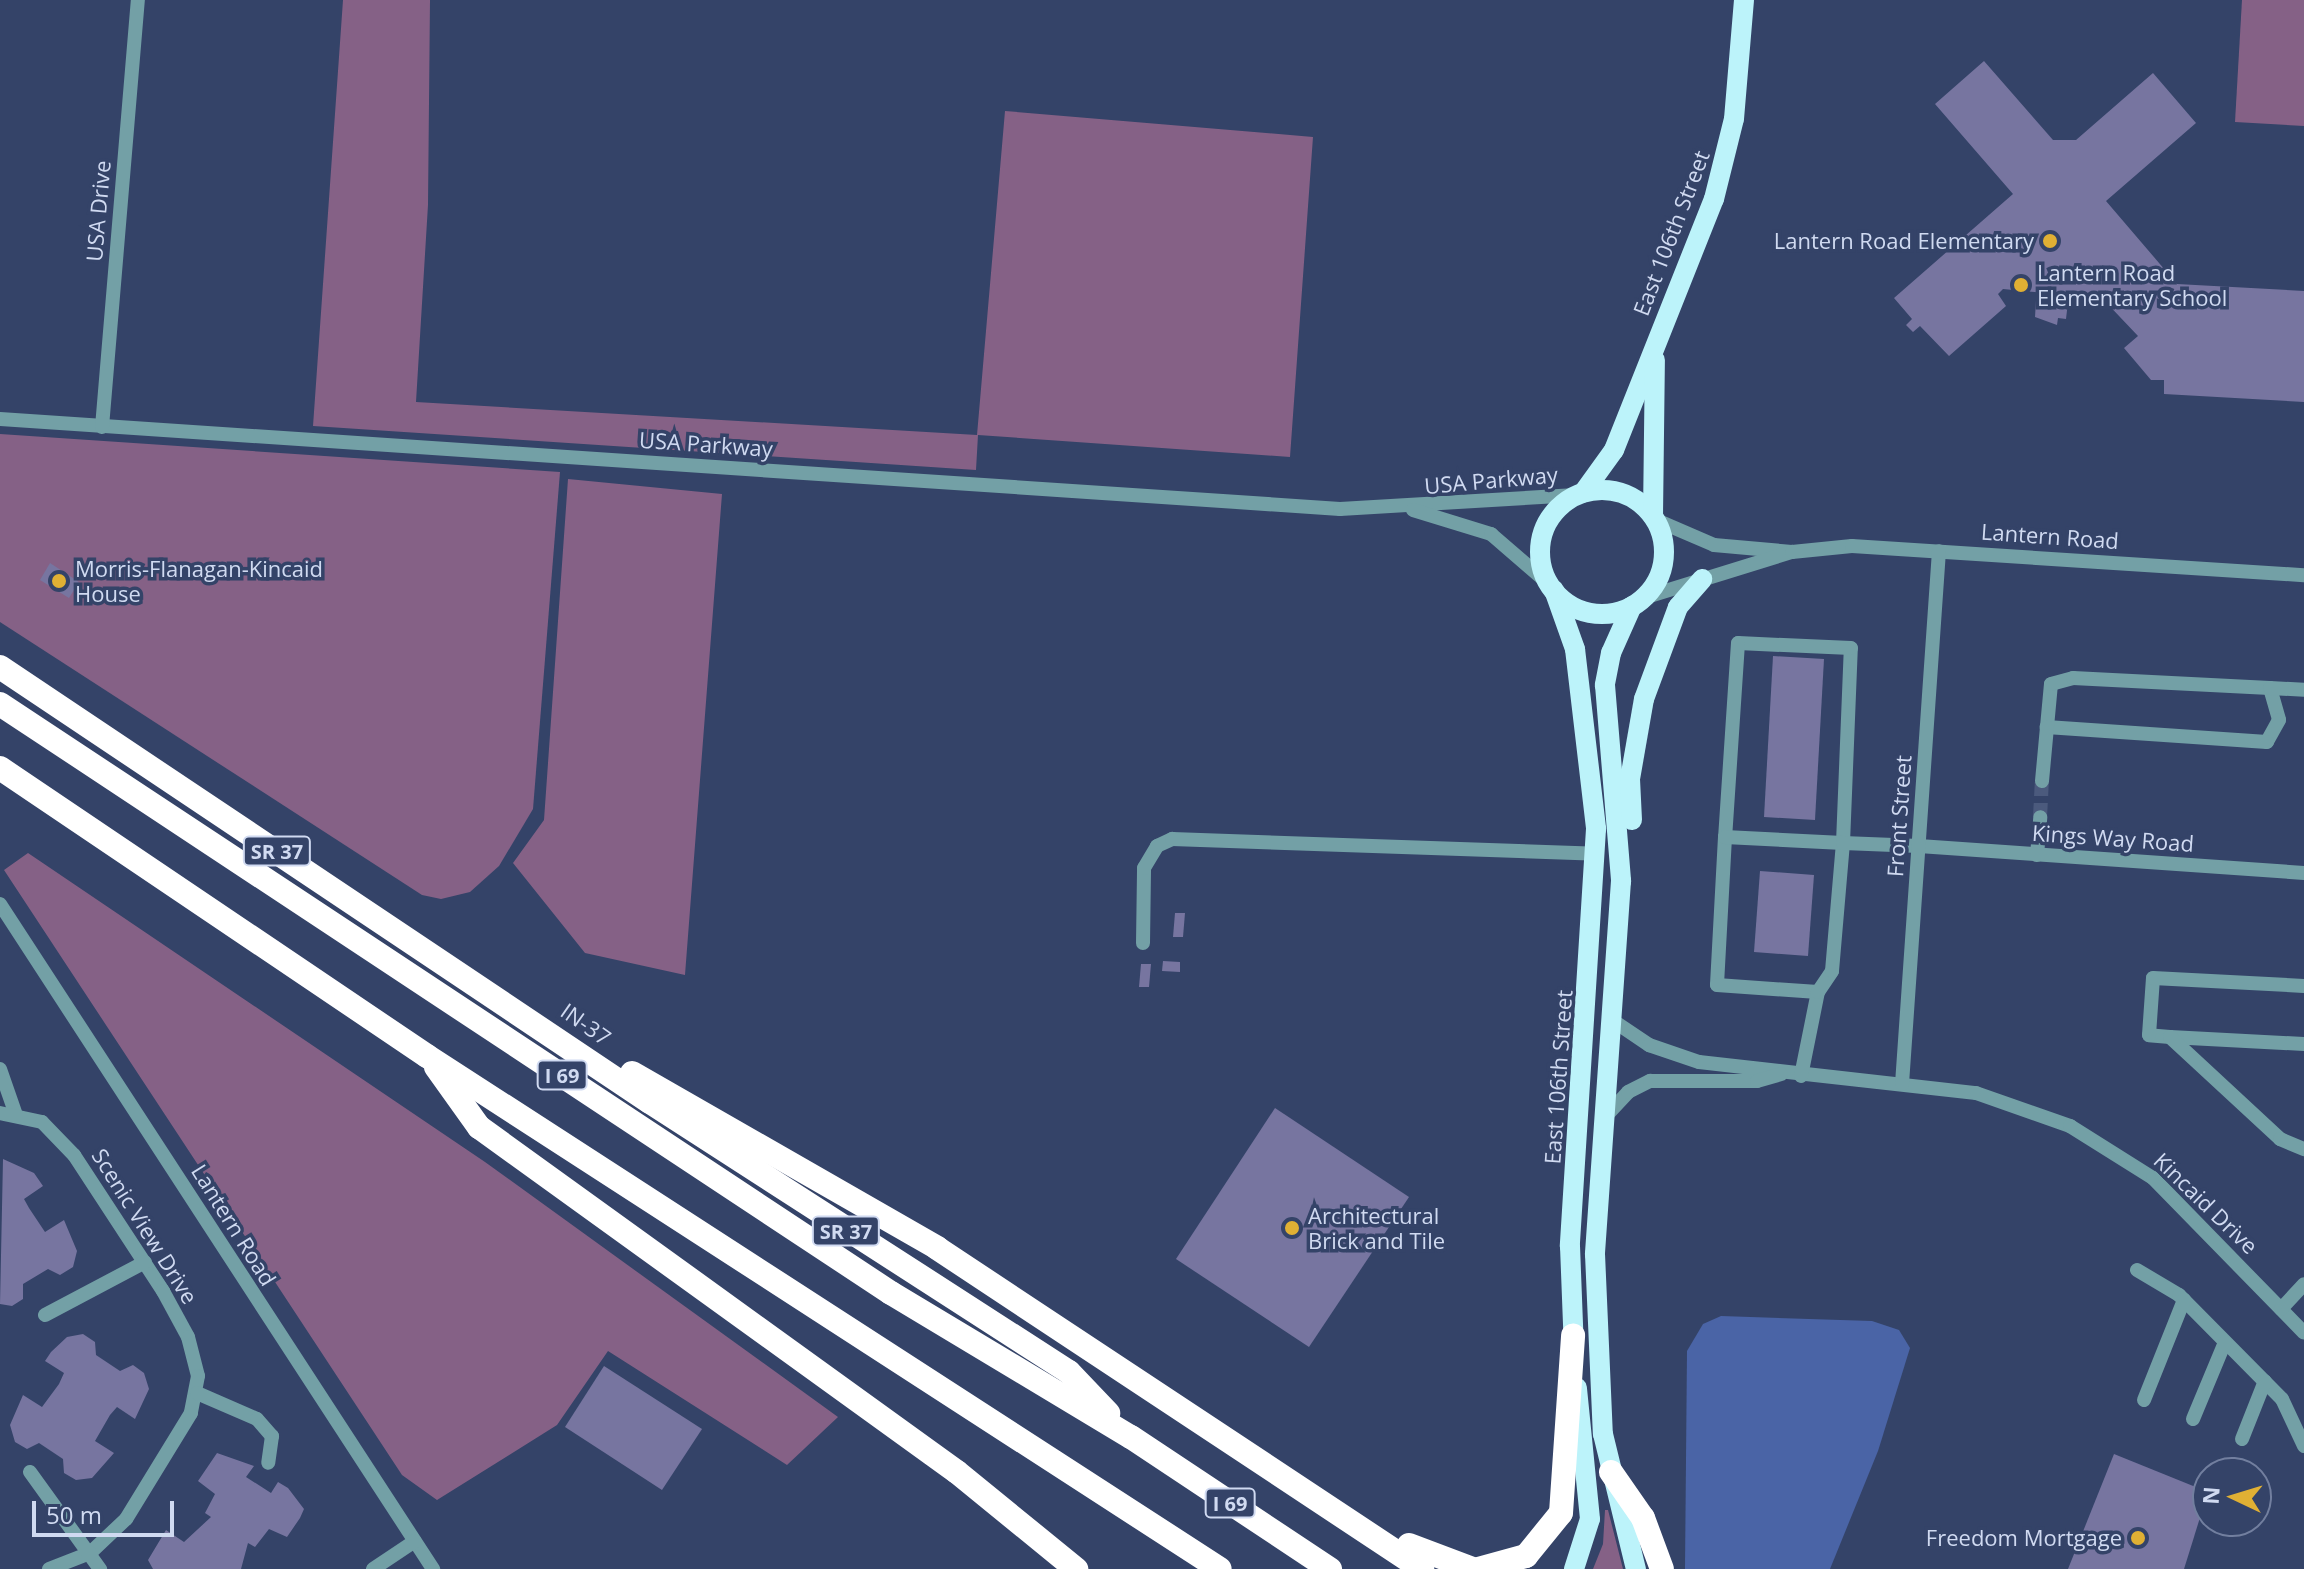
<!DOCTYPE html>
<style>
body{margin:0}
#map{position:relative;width:2304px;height:1569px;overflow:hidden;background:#344368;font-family:"Open Sans",sans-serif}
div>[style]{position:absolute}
.green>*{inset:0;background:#856186}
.water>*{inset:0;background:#4a64a6}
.building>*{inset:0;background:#7775a0}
.minor-tunnel>*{height:14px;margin-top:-7px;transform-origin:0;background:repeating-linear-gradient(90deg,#4b5a7d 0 14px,transparent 0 21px)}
.minor>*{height:14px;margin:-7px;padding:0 7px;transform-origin:7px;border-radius:7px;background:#73a0a6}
.major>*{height:20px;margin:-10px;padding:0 10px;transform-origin:10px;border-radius:10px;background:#bcf3fa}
.major>.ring{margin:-10px;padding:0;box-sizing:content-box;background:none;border:20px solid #bcf3fa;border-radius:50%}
.highway>*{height:24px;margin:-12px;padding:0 12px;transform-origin:12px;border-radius:12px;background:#fff}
.dots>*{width:22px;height:22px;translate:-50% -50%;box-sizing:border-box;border:4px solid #344368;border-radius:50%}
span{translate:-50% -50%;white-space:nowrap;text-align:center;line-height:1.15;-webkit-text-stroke:7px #344368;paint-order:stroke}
.shield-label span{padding:2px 6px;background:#344368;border:2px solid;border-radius:6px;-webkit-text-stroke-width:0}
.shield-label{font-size:20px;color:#d0daf1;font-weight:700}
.street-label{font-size:22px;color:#d0daf1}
.poi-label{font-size:22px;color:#d0daf1}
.right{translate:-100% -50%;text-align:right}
.left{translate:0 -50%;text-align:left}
.north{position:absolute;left:2192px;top:1457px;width:80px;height:80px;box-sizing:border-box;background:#344368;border:2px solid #727f9f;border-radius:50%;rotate:274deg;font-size:22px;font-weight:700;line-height:32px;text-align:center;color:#d0daf1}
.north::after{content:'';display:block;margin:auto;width:28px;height:36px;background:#e0b034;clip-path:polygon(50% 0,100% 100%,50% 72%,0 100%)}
.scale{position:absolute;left:32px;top:1501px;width:142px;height:36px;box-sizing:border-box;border:4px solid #d0daf1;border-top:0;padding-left:10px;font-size:24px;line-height:28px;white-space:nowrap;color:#d0daf1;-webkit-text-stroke:6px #344368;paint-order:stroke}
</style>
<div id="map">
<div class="green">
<i style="clip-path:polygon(343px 0,430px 0,428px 205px,416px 402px,977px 435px,1005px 111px,1313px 137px,1290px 457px,978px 435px,976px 470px,313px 426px)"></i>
<i style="clip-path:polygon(2242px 0,2304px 0,2304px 126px,2235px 122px)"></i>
<i style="clip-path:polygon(0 434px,560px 472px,533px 809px,499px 866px,470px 892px,441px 899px,422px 895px,0 622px)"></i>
<i style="clip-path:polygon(568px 479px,722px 494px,685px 975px,585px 953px,513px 863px,544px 820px)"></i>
<i style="clip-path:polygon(28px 853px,485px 1162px,838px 1417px,787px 1465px,608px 1351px,557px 1425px,437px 1500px,402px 1475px,4px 870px)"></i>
<i style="clip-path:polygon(1605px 1510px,1608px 1510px,1623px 1569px,1593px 1569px,1603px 1544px)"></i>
</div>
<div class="water">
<i style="clip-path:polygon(1721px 1316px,1872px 1321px,1899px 1330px,1910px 1348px,1878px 1451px,1830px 1569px,1685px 1569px,1687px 1351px,1703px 1324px)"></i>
</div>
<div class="building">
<i style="clip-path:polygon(1984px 61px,2053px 140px,2076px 140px,2153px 73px,2196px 123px,2106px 201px,2177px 284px,2304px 291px,2304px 402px,2164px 394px,2164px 380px,2151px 380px,2124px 348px,2138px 336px,2101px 297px,2060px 294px,2060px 301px,2068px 302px,2066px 319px,2058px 318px,2057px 325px,2035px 317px,2036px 300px,2044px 300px,2044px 293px,2003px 289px,1998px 294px,2006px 306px,1949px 356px,1920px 326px,1913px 332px,1906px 325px,1912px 319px,1894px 298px,2013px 194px,1935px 104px)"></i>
<i style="clip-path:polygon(50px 563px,79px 582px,69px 598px,40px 580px)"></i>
<i style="clip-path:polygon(1773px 656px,1824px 659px,1815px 820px,1764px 817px)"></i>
<i style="clip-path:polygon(1760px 871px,1814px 875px,1808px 956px,1754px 952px)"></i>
<i style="clip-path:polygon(1175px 913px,1185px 913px,1183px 937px,1173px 937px)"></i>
<i style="clip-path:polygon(1163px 961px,1180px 962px,1180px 972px,1162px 971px)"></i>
<i style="clip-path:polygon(1141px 964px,1151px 964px,1149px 987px,1139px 987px)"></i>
<i style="clip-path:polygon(1275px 1108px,1409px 1197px,1309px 1347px,1176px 1259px)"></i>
<i style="clip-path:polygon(3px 1159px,34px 1173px,43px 1186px,24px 1199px,29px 1208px,45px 1232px,64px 1220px,77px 1251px,73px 1267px,60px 1275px,48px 1269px,23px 1284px,23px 1299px,12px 1306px,0 1304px)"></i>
<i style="clip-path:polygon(83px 1334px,95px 1342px,96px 1355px,120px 1371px,133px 1365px,144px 1373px,149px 1389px,135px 1419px,117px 1407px,110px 1415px,95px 1441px,114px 1453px,92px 1478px,76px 1480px,64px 1473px,63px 1459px,39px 1443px,27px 1449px,15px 1442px,10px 1425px,23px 1395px,42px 1407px,59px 1384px,64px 1373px,45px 1361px,51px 1352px,67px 1337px)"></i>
<i style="clip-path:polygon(604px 1366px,702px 1429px,662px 1490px,565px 1427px)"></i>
<i style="clip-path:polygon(217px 1453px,254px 1466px,246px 1477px,271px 1493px,278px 1482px,288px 1488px,304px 1509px,300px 1518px,287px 1537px,269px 1529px,255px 1547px,248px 1543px,241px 1569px,153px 1569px,148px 1560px,166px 1530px,184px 1542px,211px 1517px,205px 1513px,215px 1494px,198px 1481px)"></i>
<i style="clip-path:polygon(2114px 1454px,2208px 1492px,2184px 1569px,2068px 1569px)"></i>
</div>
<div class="minor-tunnel">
<i style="left:2040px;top:817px;width:36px;rotate:-87deg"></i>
</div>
<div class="minor">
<i style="left:0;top:419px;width:1343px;rotate:3.84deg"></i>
<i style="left:1340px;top:509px;width:236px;rotate:-3.4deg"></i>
<i style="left:102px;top:427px;width:429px;rotate:-85.2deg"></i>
<i style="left:1413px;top:510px;width:82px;rotate:17.1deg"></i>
<i style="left:1491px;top:534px;width:78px;rotate:40.8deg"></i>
<i style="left:1656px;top:520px;width:63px;rotate:23.3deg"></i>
<i style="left:1714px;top:545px;width:78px;rotate:5.1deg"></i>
<i style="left:1643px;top:598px;width:156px;rotate:-17.2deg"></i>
<i style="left:1792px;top:552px;width:60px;rotate:-5.7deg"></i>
<i style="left:1852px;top:546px;width:453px;rotate:3.7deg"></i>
<i style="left:2270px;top:688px;width:33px;rotate:74deg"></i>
<i style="left:2279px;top:720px;width:25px;rotate:119deg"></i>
<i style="left:2267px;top:742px;width:221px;rotate:-176.1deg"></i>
<i style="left:2047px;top:727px;width:43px;rotate:-84.7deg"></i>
<i style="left:2051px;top:684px;width:23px;rotate:-15deg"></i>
<i style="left:2073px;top:678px;width:197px;rotate:2.9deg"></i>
<i style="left:2270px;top:688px;width:34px;rotate:3deg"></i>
<i style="left:2042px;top:781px;width:54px;rotate:-84.7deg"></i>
<i style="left:1725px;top:837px;width:148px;rotate:93.1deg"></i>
<i style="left:1717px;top:985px;width:101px;rotate:4deg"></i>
<i style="left:2037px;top:855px;width:38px;rotate:-85deg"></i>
<i style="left:0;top:904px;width:794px;rotate:56.93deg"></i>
<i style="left:1143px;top:943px;width:75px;rotate:-89.2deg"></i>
<i style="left:1144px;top:868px;width:26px;rotate:-59deg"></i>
<i style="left:1157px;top:846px;width:17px;rotate:-25deg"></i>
<i style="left:1172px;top:839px;width:425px;rotate:2deg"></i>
<i style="left:1612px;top:1020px;width:45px;rotate:34deg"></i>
<i style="left:1649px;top:1045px;width:53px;rotate:18.8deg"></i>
<i style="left:1699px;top:1062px;width:279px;rotate:6.4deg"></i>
<i style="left:1976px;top:1093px;width:100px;rotate:19.3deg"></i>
<i style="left:2070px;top:1126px;width:98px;rotate:32.1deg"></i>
<i style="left:2153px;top:1178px;width:216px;rotate:45.7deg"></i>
<i style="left:2170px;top:1037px;width:21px;rotate:-175deg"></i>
<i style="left:2149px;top:1035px;width:57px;rotate:-86deg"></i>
<i style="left:2153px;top:978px;width:151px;rotate:3deg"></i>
<i style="left:2304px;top:1044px;width:134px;rotate:-177deg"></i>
<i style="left:2170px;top:1037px;width:150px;rotate:42.8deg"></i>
<i style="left:2280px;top:1139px;width:26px;rotate:23deg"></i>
<i style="left:0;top:1069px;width:46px;rotate:70.8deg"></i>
<i style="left:1801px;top:1076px;width:86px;rotate:-78.6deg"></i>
<i style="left:1818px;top:992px;width:25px;rotate:-56deg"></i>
<i style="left:1832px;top:971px;width:128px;rotate:-85.1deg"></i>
<i style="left:1843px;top:843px;width:195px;rotate:-87.7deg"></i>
<i style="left:1851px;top:648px;width:113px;rotate:-177.5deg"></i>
<i style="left:1738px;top:643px;width:194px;rotate:93.8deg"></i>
<i style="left:1725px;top:837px;width:118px;rotate:2.9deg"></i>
<i style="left:1843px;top:843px;width:76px;rotate:2.3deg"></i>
<i style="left:1919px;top:846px;width:386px;rotate:4deg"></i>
<i style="left:1902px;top:1084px;width:534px;rotate:-86.03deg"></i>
<i style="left:0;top:1113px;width:43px;rotate:12.1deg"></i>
<i style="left:42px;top:1122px;width:46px;rotate:45.9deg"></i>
<i style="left:74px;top:1155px;width:163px;rotate:56.8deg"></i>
<i style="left:163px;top:1291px;width:52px;rotate:61.5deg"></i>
<i style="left:188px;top:1337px;width:40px;rotate:75.6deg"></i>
<i style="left:198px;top:1376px;width:38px;rotate:101deg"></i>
<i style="left:191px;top:1413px;width:124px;rotate:121.5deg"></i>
<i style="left:126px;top:1519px;width:50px;rotate:136.6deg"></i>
<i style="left:90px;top:1553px;width:44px;rotate:158.7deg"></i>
<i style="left:1605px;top:1117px;width:34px;rotate:-47deg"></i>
<i style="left:1628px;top:1092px;width:25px;rotate:-27deg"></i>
<i style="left:1650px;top:1081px;width:107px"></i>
<i style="left:1757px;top:1081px;width:25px;rotate:-16deg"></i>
<i style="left:2137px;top:1270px;width:49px;rotate:30.8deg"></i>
<i style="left:2179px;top:1295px;width:146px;rotate:45.3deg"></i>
<i style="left:2282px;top:1399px;width:52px;rotate:64.9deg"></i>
<i style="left:2281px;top:1309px;width:34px;rotate:-47deg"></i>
<i style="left:45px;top:1315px;width:113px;rotate:-27.9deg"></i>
<i style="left:197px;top:1393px;width:65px;rotate:23.4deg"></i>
<i style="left:257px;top:1419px;width:23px;rotate:49deg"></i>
<i style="left:272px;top:1436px;width:27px;rotate:98deg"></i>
<i style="left:2144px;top:1400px;width:108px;rotate:-68.2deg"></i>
<i style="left:2193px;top:1419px;width:83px;rotate:-67.4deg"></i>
<i style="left:2242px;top:1439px;width:62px;rotate:-68.4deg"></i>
<i style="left:30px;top:1472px;width:120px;rotate:54.2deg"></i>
<i style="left:373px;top:1569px;width:50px;rotate:-33.7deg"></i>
</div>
<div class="major">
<i class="ring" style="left:1540px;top:490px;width:104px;height:104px"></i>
<i style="left:1583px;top:493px;width:53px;rotate:-54.2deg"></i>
<i style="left:1614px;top:450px;width:270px;rotate:-68.3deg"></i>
<i style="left:1714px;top:199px;width:82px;rotate:-76deg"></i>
<i style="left:1734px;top:119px;width:119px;rotate:-85.2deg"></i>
<i style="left:1653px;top:516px;width:156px;rotate:-89.3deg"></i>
<i style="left:1554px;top:590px;width:63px;rotate:70.4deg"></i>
<i style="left:1575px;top:649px;width:181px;rotate:83.3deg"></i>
<i style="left:1596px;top:829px;width:418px;rotate:93.6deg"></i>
<i style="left:1570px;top:1246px;width:102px;rotate:87.8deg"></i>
<i style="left:1632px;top:606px;width:51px;rotate:114.1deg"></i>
<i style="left:1611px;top:653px;width:33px;rotate:101deg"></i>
<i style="left:1605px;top:685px;width:197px;rotate:85.3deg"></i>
<i style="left:1621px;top:881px;width:374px;rotate:94deg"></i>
<i style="left:1595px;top:1254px;width:180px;rotate:87.5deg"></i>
<i style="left:1603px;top:1434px;width:139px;rotate:76.3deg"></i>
<i style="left:1632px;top:820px;width:41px;rotate:-92.8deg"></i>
<i style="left:1630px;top:779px;width:81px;rotate:-80.1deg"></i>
<i style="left:1644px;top:699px;width:98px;rotate:-69.7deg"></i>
<i style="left:1678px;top:607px;width:37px;rotate:-49deg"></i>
<i style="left:1574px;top:1569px;width:52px;rotate:-72.3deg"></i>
<i style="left:1590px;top:1519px;width:132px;rotate:-95.7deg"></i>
</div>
<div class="highway">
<i style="left:0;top:667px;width:782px;rotate:33.79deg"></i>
<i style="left:650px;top:1102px;width:498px;rotate:32.8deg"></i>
<i style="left:1069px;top:1372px;width:57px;rotate:46.4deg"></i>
<i style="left:0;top:704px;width:1068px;rotate:33.47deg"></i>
<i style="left:891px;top:1293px;width:280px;rotate:31deg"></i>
<i style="left:1131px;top:1437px;width:239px;rotate:33.6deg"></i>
<i style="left:0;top:768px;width:515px;rotate:34deg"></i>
<i style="left:427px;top:1056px;width:944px;rotate:32.9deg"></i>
<i style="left:436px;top:1067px;width:74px;rotate:54.4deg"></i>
<i style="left:479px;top:1127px;width:589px;rotate:35.82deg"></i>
<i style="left:957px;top:1472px;width:154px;rotate:39.2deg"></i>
<i style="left:632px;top:1073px;width:352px;rotate:29.8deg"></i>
<i style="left:937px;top:1248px;width:582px;rotate:33.5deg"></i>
<i style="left:1611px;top:1472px;width:56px;rotate:55.2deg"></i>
<i style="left:1643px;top:1518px;width:54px;rotate:69.6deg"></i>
<i style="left:1409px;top:1545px;width:68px;rotate:20.6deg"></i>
<i style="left:1478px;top:1569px;width:50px;rotate:-15.2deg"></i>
<i style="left:1526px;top:1556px;width:55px;rotate:-50.9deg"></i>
<i style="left:1561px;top:1513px;width:178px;rotate:-86.1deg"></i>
</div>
<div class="dots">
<i style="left:2050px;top:241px;background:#e0b034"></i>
<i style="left:2021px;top:285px;background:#e0b034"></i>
<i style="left:59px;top:581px;background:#e0b034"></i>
<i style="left:1292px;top:1228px;background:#e0b034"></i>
<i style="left:2138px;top:1538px;background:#e0b034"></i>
</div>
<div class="shield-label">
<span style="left:277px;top:851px">SR 37</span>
<span style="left:562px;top:1075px">I 69</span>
<span style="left:846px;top:1231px">SR 37</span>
<span style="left:1230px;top:1503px">I 69</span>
</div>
<div class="street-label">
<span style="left:98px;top:211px;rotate:-85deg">USA Drive</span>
<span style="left:1671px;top:233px;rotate:-69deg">East 106th Street</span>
<span style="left:706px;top:444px;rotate:4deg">USA Parkway</span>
<span style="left:1491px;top:480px;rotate:-5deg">USA Parkway</span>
<span style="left:2050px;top:536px;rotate:4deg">Lantern Road</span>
<span style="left:1899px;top:816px;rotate:-86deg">Front Street</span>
<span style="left:2113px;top:838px;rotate:4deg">Kings Way Road</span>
<span style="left:586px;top:1024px;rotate:35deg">IN-37</span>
<span style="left:1558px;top:1077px;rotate:-86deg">East 106th Street</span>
<span style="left:2206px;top:1203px;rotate:44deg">Kincaid Drive</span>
<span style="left:234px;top:1225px;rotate:58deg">Lantern Road</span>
<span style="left:145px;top:1226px;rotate:58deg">Scenic View Drive</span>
</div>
<div class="poi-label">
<span class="right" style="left:2034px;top:241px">Lantern Road Elementary</span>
<span class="left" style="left:2037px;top:285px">Lantern Road<br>Elementary School</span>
<span class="left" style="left:75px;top:581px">Morris-Flanagan-Kincaid<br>House</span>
<span class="left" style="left:1308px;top:1228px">Architectural<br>Brick and Tile</span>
<span class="right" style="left:2122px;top:1538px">Freedom Mortgage</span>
</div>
<div class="north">N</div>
<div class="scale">50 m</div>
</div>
